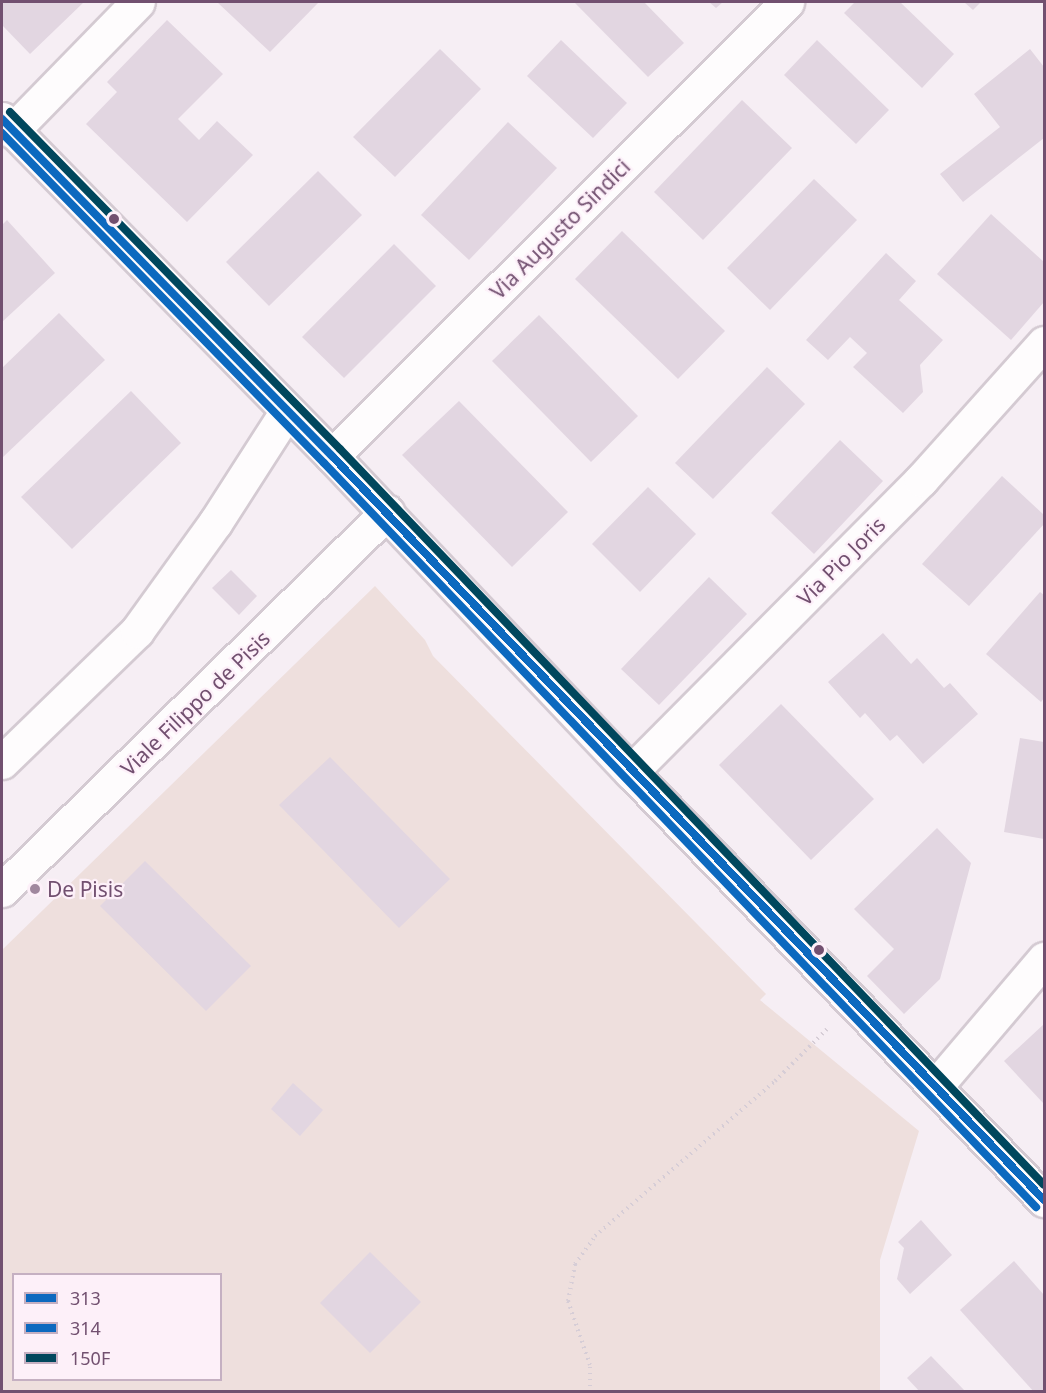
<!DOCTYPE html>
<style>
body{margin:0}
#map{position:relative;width:1046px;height:1393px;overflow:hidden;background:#f6eef4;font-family:"Noto Sans",sans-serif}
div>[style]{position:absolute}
.green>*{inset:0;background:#eedfdd}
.building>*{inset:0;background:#e2d6e1}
.path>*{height:4px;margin-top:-2px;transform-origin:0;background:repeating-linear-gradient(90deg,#d6cdd6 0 1.5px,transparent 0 6px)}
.roads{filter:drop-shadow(2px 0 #d4cad2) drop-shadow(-2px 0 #d4cad2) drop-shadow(0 2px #d4cad2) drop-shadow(0 -2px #d4cad2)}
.street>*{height:33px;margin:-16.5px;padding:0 16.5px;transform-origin:16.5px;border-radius:16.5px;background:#fefcfd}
.secondary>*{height:33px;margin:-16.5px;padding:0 16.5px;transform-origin:16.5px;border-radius:16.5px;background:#fefcfd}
.bus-1>*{height:8px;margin:-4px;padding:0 4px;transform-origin:4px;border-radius:4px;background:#0c69bf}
.bus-2>*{height:8px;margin:-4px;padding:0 4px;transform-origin:4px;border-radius:4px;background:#0c69bf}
.bus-3>*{height:8px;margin:-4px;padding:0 4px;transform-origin:4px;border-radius:4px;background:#00475d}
.dots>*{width:16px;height:16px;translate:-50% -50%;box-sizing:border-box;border:3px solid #fdf0f9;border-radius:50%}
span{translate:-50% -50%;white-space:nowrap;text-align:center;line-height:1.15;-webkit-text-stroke:4.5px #fdf0f9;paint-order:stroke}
.street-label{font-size:21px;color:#725070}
.poi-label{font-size:21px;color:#725070}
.left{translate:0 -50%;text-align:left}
.frame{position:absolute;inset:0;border:3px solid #725070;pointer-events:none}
.legend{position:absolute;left:12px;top:1273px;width:210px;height:108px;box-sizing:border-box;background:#fdf0f9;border:2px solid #c5b0c2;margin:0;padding:8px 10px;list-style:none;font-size:18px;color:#725070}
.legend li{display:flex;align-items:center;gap:12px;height:30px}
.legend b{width:30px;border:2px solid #c5b0c2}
</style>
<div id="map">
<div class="green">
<i style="clip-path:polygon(evenodd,375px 586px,425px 640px,433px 656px,766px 994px,760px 1000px,919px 1131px,880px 1260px,880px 1391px,2px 1392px,2px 950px,375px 586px,14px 1274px,220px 1274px,220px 1380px,14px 1380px,14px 1274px)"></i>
</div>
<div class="building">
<i style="clip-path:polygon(2px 2px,84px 2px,30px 54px,2px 25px)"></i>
<i style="clip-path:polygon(217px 2px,319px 2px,270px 52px)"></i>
<i style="clip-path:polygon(574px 2px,644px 2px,684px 43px,648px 77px)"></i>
<i style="clip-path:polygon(709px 2px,723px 2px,716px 8px)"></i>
<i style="clip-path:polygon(855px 2px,900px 2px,954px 54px,922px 88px,844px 13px)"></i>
<i style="clip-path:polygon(964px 2px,981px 2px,973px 10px)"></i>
<i style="clip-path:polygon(167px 20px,223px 74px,178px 119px,199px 140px,217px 121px,253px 155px,187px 222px,86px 124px,117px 92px,107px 82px)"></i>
<i style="clip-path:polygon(561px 40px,627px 103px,593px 138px,527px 76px)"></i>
<i style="clip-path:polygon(817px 40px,889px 110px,856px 144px,784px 75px)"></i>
<i style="clip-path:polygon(440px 49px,481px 89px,395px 177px,353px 137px)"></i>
<i style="clip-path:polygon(1030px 49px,1044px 67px,1044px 138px,963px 202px,940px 174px,1000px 127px,974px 94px)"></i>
<i style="clip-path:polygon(742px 100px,792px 148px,703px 240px,654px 192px)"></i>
<i style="clip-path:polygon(508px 122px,557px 168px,469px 260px,421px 215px)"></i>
<i style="clip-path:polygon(318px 171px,362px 215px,269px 306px,226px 262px)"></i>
<i style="clip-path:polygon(814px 179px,857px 220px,770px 310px,727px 268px)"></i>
<i style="clip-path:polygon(991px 214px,1044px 262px,1044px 302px,1011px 340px,937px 274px)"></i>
<i style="clip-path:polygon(7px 220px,55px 273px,2px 322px,2px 225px)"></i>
<i style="clip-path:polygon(622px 231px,725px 331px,678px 379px,575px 279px)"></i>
<i style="clip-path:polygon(394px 244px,436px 286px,344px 378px,302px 337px)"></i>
<i style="clip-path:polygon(886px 253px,916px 281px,899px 300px,943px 340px,920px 365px,923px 392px,903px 413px,853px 367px,867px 353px,850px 337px,828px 360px,806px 340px)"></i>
<i style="clip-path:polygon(59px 313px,105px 360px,2px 458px,2px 368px)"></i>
<i style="clip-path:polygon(539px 315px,638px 416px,591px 462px,492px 361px)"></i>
<i style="clip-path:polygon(767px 367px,805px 404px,713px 499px,675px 463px)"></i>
<i style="clip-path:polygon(131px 391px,181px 443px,72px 549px,21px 497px)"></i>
<i style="clip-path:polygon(459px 401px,568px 512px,512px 567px,402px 455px)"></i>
<i style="clip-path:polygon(840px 440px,883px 481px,814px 554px,771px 513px)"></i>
<i style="clip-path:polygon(1002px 476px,1044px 515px,1044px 524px,969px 606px,922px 564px)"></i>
<i style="clip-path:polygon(648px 487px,696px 534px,640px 592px,592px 544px)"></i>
<i style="clip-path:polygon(231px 570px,257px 596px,239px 615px,212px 588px)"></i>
<i style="clip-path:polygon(709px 577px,747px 614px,659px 705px,621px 669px)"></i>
<i style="clip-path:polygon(1040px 592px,1044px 595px,1044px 698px,1041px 702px,986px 654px)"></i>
<i style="clip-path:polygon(883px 633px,911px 664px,917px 658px,944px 688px,950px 683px,978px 714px,923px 764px,897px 735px,890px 741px,865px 713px,860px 718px,828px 682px)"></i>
<i style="clip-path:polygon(781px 704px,874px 799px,811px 860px,719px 765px)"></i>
<i style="clip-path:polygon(1020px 738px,1044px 742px,1044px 839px,1004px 832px)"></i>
<i style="clip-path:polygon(330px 757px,450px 879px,399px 928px,279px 805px)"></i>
<i style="clip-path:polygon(937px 828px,971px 863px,940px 979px,904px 1014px,867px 976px,894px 949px,854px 909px)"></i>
<i style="clip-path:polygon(145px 861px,251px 966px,206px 1011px,100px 906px)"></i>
<i style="clip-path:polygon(1044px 1024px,1044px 1104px,1004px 1061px)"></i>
<i style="clip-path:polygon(293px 1083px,323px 1110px,300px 1136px,271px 1109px)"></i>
<i style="clip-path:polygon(921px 1220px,952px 1255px,910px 1294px,897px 1279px,904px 1248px,898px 1242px)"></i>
<i style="clip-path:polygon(370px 1252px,421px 1302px,370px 1353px,320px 1303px)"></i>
<i style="clip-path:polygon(1014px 1261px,1044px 1295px,1044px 1392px,1034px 1392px,960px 1310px)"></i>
<i style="clip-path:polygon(931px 1356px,966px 1392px,920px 1392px,907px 1378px)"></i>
</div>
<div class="path">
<i style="left:590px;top:1392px;width:27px;rotate:-90deg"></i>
<i style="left:590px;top:1365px;width:68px;rotate:-109deg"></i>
<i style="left:568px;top:1301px;width:38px;rotate:-79deg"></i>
<i style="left:575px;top:1264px;width:34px;rotate:-54deg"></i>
<i style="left:595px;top:1236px;width:238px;rotate:-40.7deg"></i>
<i style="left:775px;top:1081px;width:75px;rotate:-45deg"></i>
</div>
<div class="roads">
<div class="street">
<i style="left:12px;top:131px;width:180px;rotate:-45.7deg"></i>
<i style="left:332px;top:456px;width:643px;rotate:-44.94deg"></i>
<i style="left:2px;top:762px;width:188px;rotate:-44.1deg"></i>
<i style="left:137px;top:631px;width:133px;rotate:-54.2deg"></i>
<i style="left:215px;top:523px;width:133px;rotate:-57.3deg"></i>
<i style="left:631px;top:772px;width:412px;rotate:-45.2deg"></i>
<i style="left:921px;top:480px;width:184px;rotate:-48.1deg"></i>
<i style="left:2px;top:890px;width:540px;rotate:-44.47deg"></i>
<i style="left:936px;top:1086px;width:167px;rotate:-49.6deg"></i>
</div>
<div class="secondary">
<i style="left:2px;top:119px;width:472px;rotate:45.6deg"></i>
<i style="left:332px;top:456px;width:435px;rotate:46.6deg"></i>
<i style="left:631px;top:772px;width:595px;rotate:46.02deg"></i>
</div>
</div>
<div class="bus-1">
<i style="left:2px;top:119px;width:472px;rotate:45.6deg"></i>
<i style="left:332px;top:456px;width:1030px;rotate:46.26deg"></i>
</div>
<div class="bus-2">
<i style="left:2px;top:133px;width:461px;rotate:45.7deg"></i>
<i style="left:324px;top:463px;width:1030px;rotate:46.26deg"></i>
</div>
<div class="bus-3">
<i style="left:10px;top:112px;width:472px;rotate:45.6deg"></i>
<i style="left:340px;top:449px;width:1018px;rotate:46.27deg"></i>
</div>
<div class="dots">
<i style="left:114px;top:219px;background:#725070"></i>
<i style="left:35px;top:889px;background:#a0879e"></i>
<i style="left:819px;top:950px;background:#725070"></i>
</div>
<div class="street-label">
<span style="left:560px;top:229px;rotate:-45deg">Via Augusto Sindici</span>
<span style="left:841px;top:561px;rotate:-45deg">Via Pio Joris</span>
<span style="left:195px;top:703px;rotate:-44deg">Viale Filippo de Pisis</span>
</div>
<div class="poi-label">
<span class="left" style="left:47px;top:889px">De Pisis</span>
</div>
<div class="frame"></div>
<ul class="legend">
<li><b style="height:8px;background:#0c69bf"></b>313</li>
<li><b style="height:8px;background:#0c69bf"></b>314</li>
<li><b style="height:8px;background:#00475d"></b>150F</li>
</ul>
</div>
